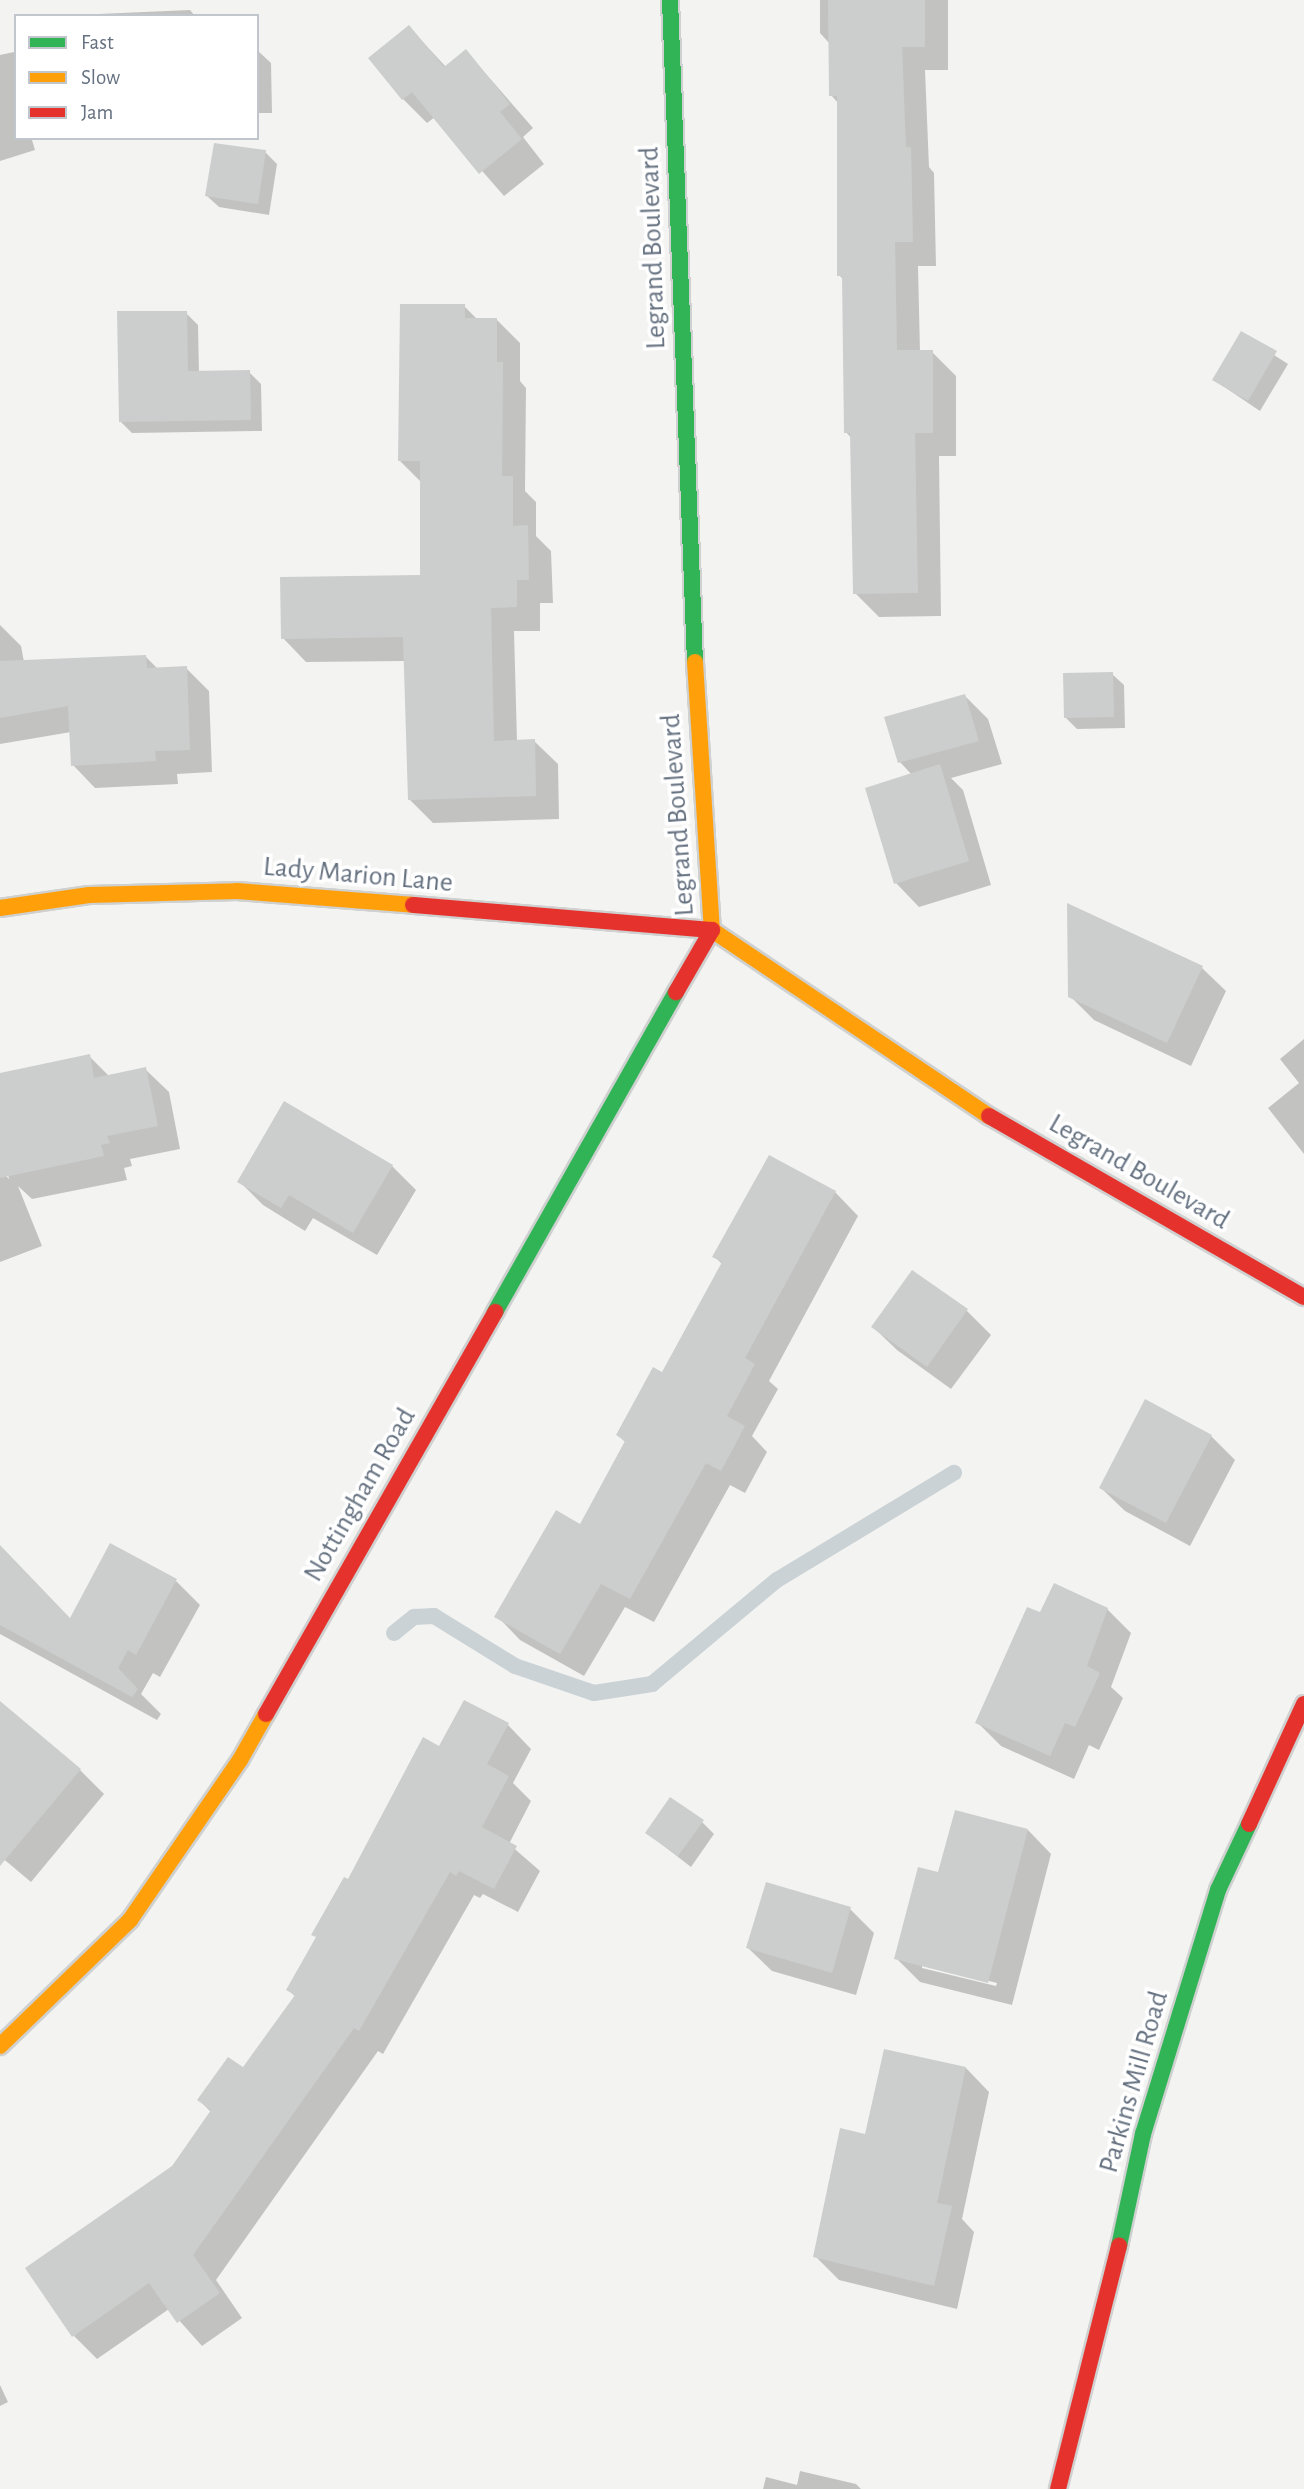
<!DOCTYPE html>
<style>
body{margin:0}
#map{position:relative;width:1304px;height:2489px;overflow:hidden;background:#f3f4f2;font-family:"Alegreya Sans",sans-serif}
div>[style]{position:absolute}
.shadow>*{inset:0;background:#0003}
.stream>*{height:16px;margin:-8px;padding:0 8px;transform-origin:8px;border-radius:8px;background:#cbd2d5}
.building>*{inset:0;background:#cccece}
.roads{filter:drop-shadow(2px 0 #cfd0d0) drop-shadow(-2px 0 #cfd0d0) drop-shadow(0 2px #cfd0d0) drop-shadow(0 -2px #cfd0d0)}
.fast>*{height:16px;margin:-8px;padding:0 8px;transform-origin:8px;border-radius:8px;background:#30b455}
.slow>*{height:16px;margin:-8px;padding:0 8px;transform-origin:8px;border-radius:8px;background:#ff9f0a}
.jam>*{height:16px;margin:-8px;padding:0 8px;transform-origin:8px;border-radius:8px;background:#e5322d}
span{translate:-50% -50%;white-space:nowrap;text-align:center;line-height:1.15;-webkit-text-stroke:7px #fff;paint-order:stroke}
.street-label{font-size:28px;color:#657180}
.legend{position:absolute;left:14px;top:14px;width:245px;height:126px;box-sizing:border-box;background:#fff;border:2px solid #c1c6cc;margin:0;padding:9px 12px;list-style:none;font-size:21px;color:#657180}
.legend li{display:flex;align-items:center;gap:14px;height:35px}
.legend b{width:35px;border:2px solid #c1c6cc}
</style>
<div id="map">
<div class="shadow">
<i style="clip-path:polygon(820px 0,948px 0,948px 70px,925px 70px,929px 167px,934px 173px,936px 266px,918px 266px,920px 352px,932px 352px,956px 376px,956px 456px,939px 456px,941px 616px,879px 617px,855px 593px,852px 439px,846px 432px,844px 280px,839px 275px,838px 103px,831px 95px,830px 44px,820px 33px)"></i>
<i style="clip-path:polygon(190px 10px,195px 16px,98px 16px,98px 14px)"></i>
<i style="clip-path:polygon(409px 27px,446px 67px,466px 51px,533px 128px,523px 137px,544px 164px,504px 196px,435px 117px,427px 123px,403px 99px)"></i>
<i style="clip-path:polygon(257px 50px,271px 63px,272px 113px,257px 113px)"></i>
<i style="clip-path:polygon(14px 52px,16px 138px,37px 138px,32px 140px,35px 150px,0 161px,0 55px)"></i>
<i style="clip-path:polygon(265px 152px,277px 164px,269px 215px,219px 207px,207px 196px)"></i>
<i style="clip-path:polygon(464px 306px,477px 319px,496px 319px,520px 343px,520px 381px,526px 388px,525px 491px,536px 502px,536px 536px,551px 551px,553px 603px,540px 603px,540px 631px,514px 631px,517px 741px,534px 741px,558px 764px,559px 819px,433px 823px,409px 799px,405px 661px,306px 662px,283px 638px,422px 577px,422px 483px,399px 460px)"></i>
<i style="clip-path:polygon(186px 313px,198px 325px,199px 373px,249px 372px,261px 384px,262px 431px,132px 433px,120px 421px)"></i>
<i style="clip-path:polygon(1241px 334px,1288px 364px,1260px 411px,1214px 380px)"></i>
<i style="clip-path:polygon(0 625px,21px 646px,24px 662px,146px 657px,158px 669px,186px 668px,209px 691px,212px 772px,177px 774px,178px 784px,95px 788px,73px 765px,71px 732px,0 744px)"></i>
<i style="clip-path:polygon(1112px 674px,1124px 685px,1125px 728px,1077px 729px,1065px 717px)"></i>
<i style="clip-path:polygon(964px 695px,988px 719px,1002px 764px,951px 778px,963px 790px,991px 885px,919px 907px,896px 883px,912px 775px,900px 762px)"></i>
<i style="clip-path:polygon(1202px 968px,1226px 991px,1191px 1066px,1094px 1020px,1070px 996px)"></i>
<i style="clip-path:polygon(1304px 1039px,1304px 1154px,1268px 1108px,1299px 1083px,1280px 1059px)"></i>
<i style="clip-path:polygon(89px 1056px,109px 1076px,145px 1069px,169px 1092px,180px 1149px,130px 1159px,132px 1166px,124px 1168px,127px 1180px,32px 1199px,18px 1186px,42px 1246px,0 1262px,0 1170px,9px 1179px,0 1136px,0 1075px)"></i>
<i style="clip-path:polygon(392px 1166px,416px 1190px,377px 1255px,313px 1218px,305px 1231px,263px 1205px,239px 1181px)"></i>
<i style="clip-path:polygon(835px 1192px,858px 1216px,769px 1381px,778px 1389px,752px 1436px,767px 1452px,745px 1493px,730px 1485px,654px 1622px,625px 1607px,584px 1676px,520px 1640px,497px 1616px,581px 1526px,626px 1443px,618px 1435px,662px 1374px,722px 1264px,715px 1257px)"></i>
<i style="clip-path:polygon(912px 1272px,967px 1311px,991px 1335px,951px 1389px,897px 1350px,873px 1327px)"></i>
<i style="clip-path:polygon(1211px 1436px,1235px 1460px,1190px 1546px,1125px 1511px,1101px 1488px)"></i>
<i style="clip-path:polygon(0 1571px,70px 1620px,176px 1581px,200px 1605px,160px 1677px,153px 1673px,141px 1694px,161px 1714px,157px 1720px,0 1634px)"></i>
<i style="clip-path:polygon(1107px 1609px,1131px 1633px,1111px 1687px,1123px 1698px,1099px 1750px,1089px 1745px,1074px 1779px,1001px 1746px,977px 1722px,1041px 1614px)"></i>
<i style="clip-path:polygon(508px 1725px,531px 1749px,513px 1783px,531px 1801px,509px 1844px,540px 1871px,518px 1912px,483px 1894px,480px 1898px,474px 1895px,383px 2054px,378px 2051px,216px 2280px,242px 2318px,202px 2346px,169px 2309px,97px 2359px,74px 2336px,173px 2168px,212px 2113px,199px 2100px,244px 2069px,296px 1997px,288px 1990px,349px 1881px,440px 1749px)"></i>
<i style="clip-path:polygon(0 1737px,80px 1770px,104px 1794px,31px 1882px,0 1856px)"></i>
<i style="clip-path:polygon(702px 1822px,714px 1834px,691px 1867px,647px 1833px)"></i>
<i style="clip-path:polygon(evenodd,1028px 1830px,1051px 1854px,1012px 2005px,920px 1982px,896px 1958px,1028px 1830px,922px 1964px,997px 1983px,996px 1986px,922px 1968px,922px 1964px)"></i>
<i style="clip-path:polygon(767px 1884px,850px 1909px,874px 1933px,856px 1995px,772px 1971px,748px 1948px)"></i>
<i style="clip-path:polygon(966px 2068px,989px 2092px,962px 2219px,974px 2232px,957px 2309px,839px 2280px,815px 2256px,866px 2136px)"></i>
<i style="clip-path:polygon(0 2385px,8px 2402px,0 2406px)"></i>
<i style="clip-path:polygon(800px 2471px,856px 2484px,861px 2489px,763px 2489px,766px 2477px,797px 2485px)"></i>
</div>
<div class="stream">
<i style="left:394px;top:1633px;width:26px;rotate:-39deg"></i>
<i style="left:414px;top:1617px;width:20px;rotate:-3deg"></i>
<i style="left:434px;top:1616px;width:95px;rotate:31.7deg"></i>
<i style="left:515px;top:1666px;width:83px;rotate:18.9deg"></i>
<i style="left:594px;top:1693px;width:59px;rotate:-8.8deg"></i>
<i style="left:652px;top:1684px;width:163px;rotate:-39.8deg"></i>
<i style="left:777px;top:1580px;width:207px;rotate:-31.2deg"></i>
</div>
<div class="building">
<i style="clip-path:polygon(828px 0,925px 0,925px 47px,902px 47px,906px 147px,911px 147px,913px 242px,895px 242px,897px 350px,933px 350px,933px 433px,915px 433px,918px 593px,853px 594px,850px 433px,844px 433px,842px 276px,837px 276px,837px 96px,829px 96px)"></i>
<i style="clip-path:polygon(409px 25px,444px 67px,466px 49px,510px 104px,500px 112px,522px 139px,479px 174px,412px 92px,402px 100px,368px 58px)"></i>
<i style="clip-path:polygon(214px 143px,266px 150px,258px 204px,205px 196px)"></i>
<i style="clip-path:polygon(400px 304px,465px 304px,465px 318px,497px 318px,497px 362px,503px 362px,502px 476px,513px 476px,513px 526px,528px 525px,529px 580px,517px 580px,517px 607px,491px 608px,494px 741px,535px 739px,536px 796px,408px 800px,403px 637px,281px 639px,280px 577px,420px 575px,420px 461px,398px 461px)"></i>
<i style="clip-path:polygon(117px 311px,187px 311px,188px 371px,250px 370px,251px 420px,119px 422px)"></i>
<i style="clip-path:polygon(1241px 331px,1277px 351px,1248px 401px,1212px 380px)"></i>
<i style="clip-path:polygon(146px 655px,147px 668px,187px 666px,190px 750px,155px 751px,156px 761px,71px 766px,68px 706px,0 718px,0 661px)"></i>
<i style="clip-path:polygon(1113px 672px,1114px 717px,1064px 718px,1063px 673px)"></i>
<i style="clip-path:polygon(965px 694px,979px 741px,898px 763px,884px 717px)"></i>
<i style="clip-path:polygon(940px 764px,969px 861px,894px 884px,865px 788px)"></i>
<i style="clip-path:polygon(1067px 903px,1203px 966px,1167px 1043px,1068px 997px)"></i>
<i style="clip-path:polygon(90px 1054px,94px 1078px,146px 1067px,158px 1126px,107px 1136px,110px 1143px,101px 1145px,104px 1156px,0 1178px,0 1073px)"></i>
<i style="clip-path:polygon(284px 1101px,393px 1165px,353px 1233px,289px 1195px,281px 1208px,237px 1182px)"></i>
<i style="clip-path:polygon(769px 1155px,836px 1191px,745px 1358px,755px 1364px,727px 1416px,745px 1426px,721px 1471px,706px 1463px,630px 1599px,601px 1584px,560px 1654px,494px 1617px,556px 1510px,580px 1524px,625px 1441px,616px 1435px,653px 1367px,662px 1372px,722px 1262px,712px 1257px)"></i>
<i style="clip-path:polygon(912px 1270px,968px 1309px,927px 1367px,871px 1327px)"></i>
<i style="clip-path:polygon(1145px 1399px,1212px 1435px,1166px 1523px,1099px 1488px)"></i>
<i style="clip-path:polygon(110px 1543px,177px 1579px,136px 1655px,128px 1650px,118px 1668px,138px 1689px,132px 1697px,0 1625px,0 1545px,70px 1618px)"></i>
<i style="clip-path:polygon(1054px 1583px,1108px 1608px,1087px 1666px,1100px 1673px,1075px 1727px,1065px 1723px,1050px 1756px,975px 1723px,1027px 1607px,1040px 1612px)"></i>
<i style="clip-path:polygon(464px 1700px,509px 1723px,487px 1764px,509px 1776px,482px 1827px,517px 1846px,494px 1889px,459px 1871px,456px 1876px,450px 1872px,359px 2031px,354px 2028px,193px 2255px,220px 2293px,177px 2323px,149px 2283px,72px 2337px,25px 2268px,172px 2166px,211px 2110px,197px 2100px,228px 2057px,243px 2067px,295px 1995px,286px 1990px,316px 1937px,311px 1935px,344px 1877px,348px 1879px,423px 1737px,439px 1746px)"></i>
<i style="clip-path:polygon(0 1701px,81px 1769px,0 1866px)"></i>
<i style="clip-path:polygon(670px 1797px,704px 1820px,678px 1856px,645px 1833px)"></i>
<i style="clip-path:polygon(955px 1810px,1028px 1829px,988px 1983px,894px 1959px,918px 1867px,938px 1872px)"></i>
<i style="clip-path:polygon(766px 1882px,851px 1907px,832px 1973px,746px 1948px)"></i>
<i style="clip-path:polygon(884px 2049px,966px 2067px,937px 2203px,952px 2206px,934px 2286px,813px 2257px,840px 2128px,865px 2134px)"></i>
</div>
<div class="roads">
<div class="fast">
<i style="left:670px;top:0;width:662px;rotate:87.84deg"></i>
<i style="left:495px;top:1312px;width:368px;rotate:-60.5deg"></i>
<i style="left:1119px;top:2246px;width:115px;rotate:-77.9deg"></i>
<i style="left:1143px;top:2134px;width:255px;rotate:-72.9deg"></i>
<i style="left:1218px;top:1890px;width:73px;rotate:-64.8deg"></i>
</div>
<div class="slow">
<i style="left:695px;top:662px;width:269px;rotate:86.4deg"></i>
<i style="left:712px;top:930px;width:334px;rotate:33.9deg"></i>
<i style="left:0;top:908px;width:90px;rotate:-8.3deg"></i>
<i style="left:89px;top:895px;width:148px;rotate:-1.5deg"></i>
<i style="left:237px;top:891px;width:177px;rotate:4.5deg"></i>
<i style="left:0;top:2046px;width:181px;rotate:-44.1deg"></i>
<i style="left:130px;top:1920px;width:194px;rotate:-55.5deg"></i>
<i style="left:240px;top:1760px;width:53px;rotate:-60.5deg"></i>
</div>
<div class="jam">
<i style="left:413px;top:905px;width:300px;rotate:4.8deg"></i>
<i style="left:712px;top:930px;width:72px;rotate:120.1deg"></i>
<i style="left:989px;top:1116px;width:363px;rotate:29.9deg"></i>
<i style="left:266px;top:1714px;width:463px;rotate:-60.3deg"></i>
<i style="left:1249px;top:1824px;width:132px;rotate:-65.4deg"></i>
<i style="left:1058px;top:2489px;width:251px;rotate:-75.9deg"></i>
</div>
</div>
<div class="street-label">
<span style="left:653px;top:248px;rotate:-92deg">Legrand Boulevard</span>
<span style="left:678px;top:815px;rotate:-94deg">Legrand Boulevard</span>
<span style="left:358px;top:875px;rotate:5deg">Lady Marion Lane</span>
<span style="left:1139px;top:1172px;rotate:30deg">Legrand Boulevard</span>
<span style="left:360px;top:1495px;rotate:-60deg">Nottingham Road</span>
<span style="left:1134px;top:2082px;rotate:-74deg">Parkins Mill Road</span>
</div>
<ul class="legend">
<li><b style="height:9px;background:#30b455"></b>Fast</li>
<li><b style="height:9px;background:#ff9f0a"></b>Slow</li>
<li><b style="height:9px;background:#e5322d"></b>Jam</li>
</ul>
</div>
